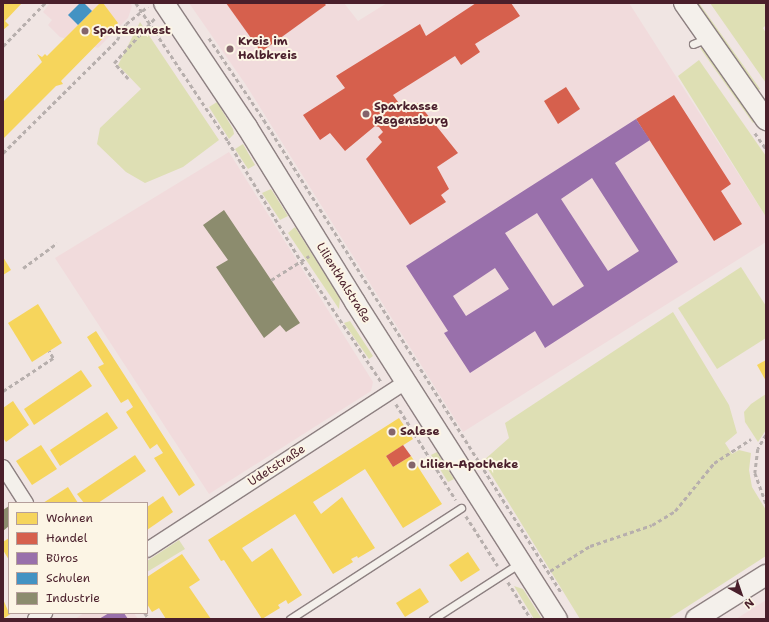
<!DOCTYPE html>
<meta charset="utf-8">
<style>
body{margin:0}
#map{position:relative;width:769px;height:622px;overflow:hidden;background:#f0e5e3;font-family:"Shantell Sans",sans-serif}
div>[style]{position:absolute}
.built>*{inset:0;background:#f1dbdc}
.green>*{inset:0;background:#dedfb4}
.homes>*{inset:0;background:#f6d55c}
.shops>*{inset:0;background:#d6604d}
.offices>*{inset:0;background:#9970ab}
.schools>*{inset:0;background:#4393c3}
.industry>*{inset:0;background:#8c8c6e}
.path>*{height:2.5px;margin-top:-1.25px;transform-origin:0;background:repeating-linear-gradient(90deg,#b7afad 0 4px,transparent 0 7px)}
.roads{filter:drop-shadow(1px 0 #8d8081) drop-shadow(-1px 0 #8d8081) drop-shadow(0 1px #8d8081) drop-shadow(0 -1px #8d8081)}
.lane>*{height:7px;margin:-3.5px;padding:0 3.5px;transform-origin:3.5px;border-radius:3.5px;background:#f4f0eb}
.street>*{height:14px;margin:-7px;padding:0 7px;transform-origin:7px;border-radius:7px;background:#f4f0eb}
.secondary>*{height:20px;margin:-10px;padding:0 10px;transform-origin:10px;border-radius:10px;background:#f4f0eb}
.dots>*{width:11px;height:11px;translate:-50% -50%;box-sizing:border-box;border:2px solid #fcf5e5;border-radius:50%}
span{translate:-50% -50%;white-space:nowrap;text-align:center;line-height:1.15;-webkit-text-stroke:4px #fcf5e5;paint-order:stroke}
.poi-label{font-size:12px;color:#4a1f2b;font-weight:700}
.left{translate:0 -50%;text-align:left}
.street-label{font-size:12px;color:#4a1f2b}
.frame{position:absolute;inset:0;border:4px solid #4a1f2b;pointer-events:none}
.legend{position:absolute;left:8px;top:502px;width:140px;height:112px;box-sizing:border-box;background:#fcf5e5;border:1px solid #b59f9b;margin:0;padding:5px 7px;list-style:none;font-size:12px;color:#4a1f2b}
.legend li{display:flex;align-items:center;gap:8px;height:20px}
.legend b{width:20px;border:1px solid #b59f9b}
.north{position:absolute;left:721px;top:574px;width:40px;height:40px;-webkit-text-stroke:3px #fcf5e5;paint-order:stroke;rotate:140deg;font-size:11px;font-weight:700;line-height:16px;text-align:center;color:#4a1f2b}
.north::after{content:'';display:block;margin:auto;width:14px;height:18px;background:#4a1f2b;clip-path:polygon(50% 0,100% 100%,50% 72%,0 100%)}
</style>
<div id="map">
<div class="built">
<i style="clip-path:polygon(50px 3px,130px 3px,132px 6px,128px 18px,98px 48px,60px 37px,48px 25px,52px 20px,43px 12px)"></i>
<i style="clip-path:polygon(189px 3px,344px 3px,358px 21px,387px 3px,629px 3px,766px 217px,766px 242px,463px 432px,246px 85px)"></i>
<i style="clip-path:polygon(229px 152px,373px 382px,371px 391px,209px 494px,55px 258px)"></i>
<i style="clip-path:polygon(766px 600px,766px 619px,736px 619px)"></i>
<i style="clip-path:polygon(84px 613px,134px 613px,138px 619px,75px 619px)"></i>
</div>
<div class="green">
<i style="clip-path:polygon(693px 3px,699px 3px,760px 89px,756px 92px)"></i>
<i style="clip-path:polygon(710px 3px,766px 3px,766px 25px,763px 28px,766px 33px,766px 83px)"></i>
<i style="clip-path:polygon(140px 22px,219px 140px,183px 167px,145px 183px,126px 172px,97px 144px,100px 128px,141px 89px,118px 65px)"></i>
<i style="clip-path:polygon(706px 46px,757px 119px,753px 123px,700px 48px)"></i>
<i style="clip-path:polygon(699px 60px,766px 156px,766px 217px,678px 76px)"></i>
<i style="clip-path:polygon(217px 102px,233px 129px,234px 134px,229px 139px,209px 107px)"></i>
<i style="clip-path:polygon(243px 144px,255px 165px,248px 169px,235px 149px)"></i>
<i style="clip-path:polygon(271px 189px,288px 216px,280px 220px,262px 193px)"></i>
<i style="clip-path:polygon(295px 227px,340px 298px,339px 309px,288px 233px)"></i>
<i style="clip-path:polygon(741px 267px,766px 306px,766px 338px,717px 369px,678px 308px)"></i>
<i style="clip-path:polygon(673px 312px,729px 405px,737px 433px,725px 443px,732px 454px,739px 450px,751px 453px,749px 470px,752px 487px,766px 510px,766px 556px,668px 619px,580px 619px,483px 461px,509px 438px,505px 423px)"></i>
<i style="clip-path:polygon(350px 321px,373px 356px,369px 359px,344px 323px)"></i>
<i style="clip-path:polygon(766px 394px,766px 430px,758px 442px,745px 422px,744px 412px,751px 404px)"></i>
<i style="clip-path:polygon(437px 452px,454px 479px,448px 482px,431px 455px)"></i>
<i style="clip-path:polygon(179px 540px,185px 549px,147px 572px,147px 561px)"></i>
<i style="clip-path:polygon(514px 586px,523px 589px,542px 619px,534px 619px)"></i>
</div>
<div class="homes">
<i style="clip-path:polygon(3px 3px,22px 3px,5px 21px,9px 25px,3px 30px)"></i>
<i style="clip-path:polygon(100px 3px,103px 3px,118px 23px,61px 81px,63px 84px,56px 86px,3px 139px,3px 102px,42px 62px,37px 54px,42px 57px,45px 54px,47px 56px)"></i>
<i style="clip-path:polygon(3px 257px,11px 270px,3px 275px)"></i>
<i style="clip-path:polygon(38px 304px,62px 343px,32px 362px,8px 323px)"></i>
<i style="clip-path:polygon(96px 331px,195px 485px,179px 496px,154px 458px,163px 453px,157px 444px,150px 449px,126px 412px,133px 407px,128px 399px,121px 403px,98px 367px,104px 364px,87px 337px)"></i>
<i style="clip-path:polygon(766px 360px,766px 381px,757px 365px)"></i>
<i style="clip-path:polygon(81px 370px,92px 386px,34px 425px,24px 409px)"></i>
<i style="clip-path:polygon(13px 401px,29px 425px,6px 442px,3px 438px,3px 408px)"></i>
<i style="clip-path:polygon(107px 412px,118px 428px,60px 466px,50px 450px)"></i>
<i style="clip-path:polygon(399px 418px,413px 439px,386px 456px,393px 467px,411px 456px,442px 504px,403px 528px,365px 469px,337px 487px,313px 502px,321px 514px,342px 497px,375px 548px,358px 558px,357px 556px,351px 559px,353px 562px,333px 574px,295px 514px,242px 548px,252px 562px,272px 548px,302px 595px,288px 604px,286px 600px,278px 605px,280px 608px,262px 619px,224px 560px,221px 561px,208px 540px)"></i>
<i style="clip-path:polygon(41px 445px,57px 469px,32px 485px,16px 461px)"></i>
<i style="clip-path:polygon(135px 455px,146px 471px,98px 503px,84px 503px,77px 494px)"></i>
<i style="clip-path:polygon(68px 487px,78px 503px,43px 503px)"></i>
<i style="clip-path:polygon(163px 496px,173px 512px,147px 530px,147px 507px)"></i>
<i style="clip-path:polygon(9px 538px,9px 560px,3px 550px,3px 542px)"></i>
<i style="clip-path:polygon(468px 552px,480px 570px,461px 582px,449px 565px)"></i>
<i style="clip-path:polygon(182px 554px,200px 580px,189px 587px,211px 619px,166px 619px,159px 608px,152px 612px,147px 604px,147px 577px)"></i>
<i style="clip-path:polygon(420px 588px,429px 602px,405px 617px,396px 603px)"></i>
<i style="clip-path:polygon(3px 599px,9px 613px,12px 613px,3px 619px)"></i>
</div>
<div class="shops">
<i style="clip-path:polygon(226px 3px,324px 3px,326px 5px,261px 52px)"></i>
<i style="clip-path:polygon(476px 3px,511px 3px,520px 16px,475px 44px,480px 52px,461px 65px,455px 56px,393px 95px,406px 113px,418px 103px,458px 153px,437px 167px,449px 189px,441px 195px,446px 202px,410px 225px,366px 159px,382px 142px,378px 137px,383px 132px,379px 127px,375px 126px,345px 151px,330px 133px,320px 140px,303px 115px,345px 88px,336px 76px,420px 24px,426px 36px)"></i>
<i style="clip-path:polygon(566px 87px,580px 109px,558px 124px,544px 101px)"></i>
<i style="clip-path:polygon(674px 95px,731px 184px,721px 191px,742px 224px,714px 241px,636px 119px)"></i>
<i style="clip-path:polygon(403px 445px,411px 456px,393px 467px,386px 456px)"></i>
</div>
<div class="offices">
<i style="clip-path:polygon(evenodd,636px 119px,650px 140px,615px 163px,678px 262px,545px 348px,535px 331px,470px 373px,444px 333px,448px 331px,406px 266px,636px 119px,592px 178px,639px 251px,608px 271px,561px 199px,592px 178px,636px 119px,537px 213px,584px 286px,553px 306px,505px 233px,537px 213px,636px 119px,495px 268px,509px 289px,466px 316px,453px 296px,495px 268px)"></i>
<i style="clip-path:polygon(109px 613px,124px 613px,128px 619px,99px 619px)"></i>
</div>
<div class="schools">
<i style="clip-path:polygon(80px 3px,84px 3px,92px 11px,78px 25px,68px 15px)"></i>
</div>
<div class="industry">
<i style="clip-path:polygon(224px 210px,300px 323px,286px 332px,280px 325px,264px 338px,216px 267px,228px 260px,203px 225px)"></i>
<i style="clip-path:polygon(9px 506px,9px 526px,3px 531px,3px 510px)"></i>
</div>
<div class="path">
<i style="left:136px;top:3px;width:166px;rotate:56.3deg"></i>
<i style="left:228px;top:141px;width:140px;rotate:58.7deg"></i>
<i style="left:301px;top:261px;width:146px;rotate:56.4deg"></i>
<i style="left:209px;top:38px;width:99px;rotate:56.1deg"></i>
<i style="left:264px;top:120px;width:558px;rotate:57.82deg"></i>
<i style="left:3px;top:46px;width:60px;rotate:-45.7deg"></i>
<i style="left:128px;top:79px;width:21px;rotate:-131deg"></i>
<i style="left:114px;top:63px;width:61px;rotate:-47.7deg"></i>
<i style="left:755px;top:133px;width:19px;rotate:55deg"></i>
<i style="left:3px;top:153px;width:161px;rotate:-44.7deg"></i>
<i style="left:117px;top:40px;width:18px;rotate:-61deg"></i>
<i style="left:126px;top:24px;width:28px;rotate:-39deg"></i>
<i style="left:23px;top:268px;width:42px;rotate:-36.3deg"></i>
<i style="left:271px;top:280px;width:45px;rotate:-32.3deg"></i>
<i style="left:3px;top:391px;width:60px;rotate:-33.4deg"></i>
<i style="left:53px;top:358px;width:8px;rotate:-120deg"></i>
<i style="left:396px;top:404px;width:113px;rotate:58deg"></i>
<i style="left:766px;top:435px;width:16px;rotate:120deg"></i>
<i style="left:758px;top:449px;width:24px;rotate:97deg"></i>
<i style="left:755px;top:473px;width:32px;rotate:70deg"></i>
<i style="left:466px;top:516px;width:59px;rotate:57.4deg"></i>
<i style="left:550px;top:571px;width:47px;rotate:-32deg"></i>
<i style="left:590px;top:546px;width:65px;rotate:-18.7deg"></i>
<i style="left:652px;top:525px;width:27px;rotate:-31deg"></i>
<i style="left:675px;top:511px;width:62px;rotate:-50.9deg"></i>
<i style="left:714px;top:463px;width:44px;rotate:-33deg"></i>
<i style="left:508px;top:582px;width:44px;rotate:58.1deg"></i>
<i style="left:145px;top:613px;width:7px;rotate:56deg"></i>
</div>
<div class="roads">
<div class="lane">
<i style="left:693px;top:44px;width:16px;rotate:-22deg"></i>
<i style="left:290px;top:619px;width:204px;rotate:-33deg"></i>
<i style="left:433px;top:619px;width:103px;rotate:-32.8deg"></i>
</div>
<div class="street">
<i style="left:3px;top:467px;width:43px;rotate:57.4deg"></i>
<i style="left:147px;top:550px;width:309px;rotate:-33deg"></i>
<i style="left:35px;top:619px;width:12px;rotate:-31deg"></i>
</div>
<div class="secondary">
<i style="left:164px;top:3px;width:149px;rotate:56.2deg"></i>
<i style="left:247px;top:127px;width:206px;rotate:58.3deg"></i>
<i style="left:355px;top:302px;width:376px;rotate:57.5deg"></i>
<i style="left:684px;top:3px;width:143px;rotate:55deg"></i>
<i style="left:696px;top:619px;width:83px;rotate:-32.2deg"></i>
</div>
</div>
<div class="dots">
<i style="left:85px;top:31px;background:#84646b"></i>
<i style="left:230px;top:49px;background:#84646b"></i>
<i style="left:366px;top:114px;background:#84646b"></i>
<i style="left:392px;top:432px;background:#84646b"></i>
<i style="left:412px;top:465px;background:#84646b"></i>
</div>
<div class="poi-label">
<span class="left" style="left:93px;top:31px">Spatzennest</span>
<span class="left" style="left:238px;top:49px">Kreis im<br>Halbkreis</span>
<span class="left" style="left:374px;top:114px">Sparkasse<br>Regensburg</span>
<span class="left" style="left:400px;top:432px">Salese</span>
<span class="left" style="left:420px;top:465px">Lilien-Apotheke</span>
</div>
<div class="street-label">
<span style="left:343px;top:283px;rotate:58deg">Lilienthalstraße</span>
<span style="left:277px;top:466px;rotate:-33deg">Udetstraße</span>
</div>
<div class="frame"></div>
<ul class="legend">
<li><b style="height:11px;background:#f6d55c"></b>Wohnen</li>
<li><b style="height:11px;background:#d6604d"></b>Handel</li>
<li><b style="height:11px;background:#9970ab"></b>Büros</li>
<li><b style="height:11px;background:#4393c3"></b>Schulen</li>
<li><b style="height:11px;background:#8c8c6e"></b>Industrie</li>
</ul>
<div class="north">N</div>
</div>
